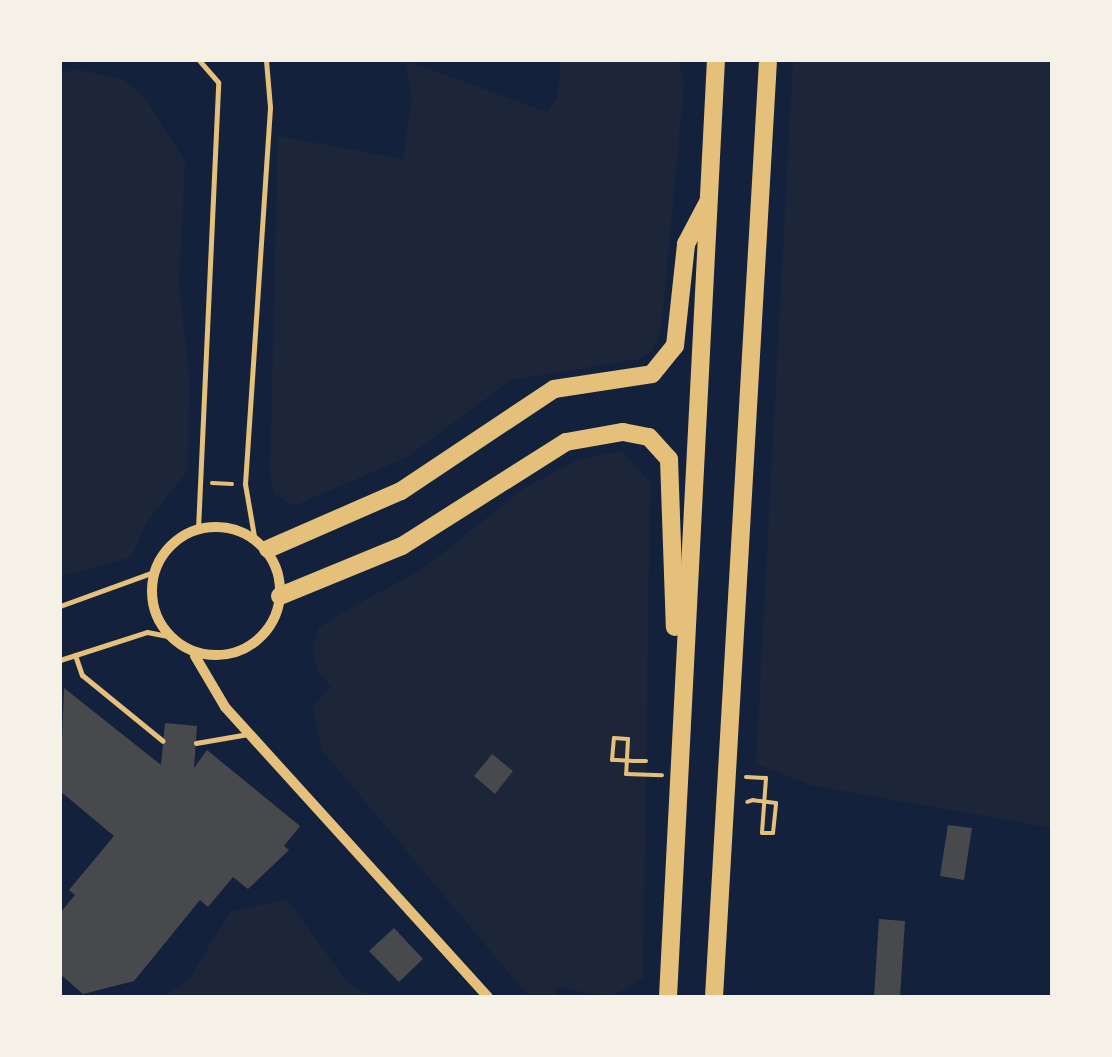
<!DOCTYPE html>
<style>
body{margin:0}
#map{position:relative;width:1112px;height:1057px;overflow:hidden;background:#14213d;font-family:"Open Sans",sans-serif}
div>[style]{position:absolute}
.green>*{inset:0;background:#1d2539}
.building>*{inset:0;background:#48494c}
.path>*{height:4px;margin:-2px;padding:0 2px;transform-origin:2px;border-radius:2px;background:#e5c07b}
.service>*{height:5px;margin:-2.5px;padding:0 2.5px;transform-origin:2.5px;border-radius:2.5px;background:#e5c07b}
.minor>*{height:10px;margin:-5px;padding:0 5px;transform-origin:5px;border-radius:5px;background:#e5c07b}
.minor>.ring{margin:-5px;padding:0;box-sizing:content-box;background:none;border:10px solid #e5c07b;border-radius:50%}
.trunk>*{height:18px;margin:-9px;padding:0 9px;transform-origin:9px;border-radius:9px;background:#e5c07b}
span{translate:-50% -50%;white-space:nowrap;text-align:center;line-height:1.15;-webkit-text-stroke:8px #f6f1e7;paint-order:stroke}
.frame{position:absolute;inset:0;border:62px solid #f6f1e7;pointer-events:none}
</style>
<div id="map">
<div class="green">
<i style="clip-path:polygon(561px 60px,678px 60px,684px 84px,661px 330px,652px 351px,639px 359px,511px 380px,409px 456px,294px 506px,274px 493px,270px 474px,278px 136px,403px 159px,412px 98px,406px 61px,547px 112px,557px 98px)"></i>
<i style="clip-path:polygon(793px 60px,1052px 60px,1052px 828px,810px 785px,756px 764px)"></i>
<i style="clip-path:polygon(75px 69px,124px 80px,145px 98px,185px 161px,179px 285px,189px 375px,188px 470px,147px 522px,131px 557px,60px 577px,60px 73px)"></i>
<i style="clip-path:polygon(622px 451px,650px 482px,643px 979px,610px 997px,558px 987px,554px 997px,529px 997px,321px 749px,313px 707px,331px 687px,317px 671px,313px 647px,318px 629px,331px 619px,424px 568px,524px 488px,579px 459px)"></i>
<i style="clip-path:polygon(287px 899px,347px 982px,373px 997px,162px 997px,189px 979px,230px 912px)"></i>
</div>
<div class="building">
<i style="clip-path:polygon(64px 688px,161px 765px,165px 723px,197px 726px,194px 768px,207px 750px,300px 826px,284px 846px,289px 850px,248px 889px,233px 877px,208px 907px,200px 900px,134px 981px,83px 994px,60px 974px,60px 913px,75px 895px,69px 890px,114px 836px,60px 791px)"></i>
<i style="clip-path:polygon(492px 754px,513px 771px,495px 794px,474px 776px)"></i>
<i style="clip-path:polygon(948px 825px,972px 828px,964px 880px,940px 876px)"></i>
<i style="clip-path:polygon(879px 919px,905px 921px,900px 997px,874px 997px)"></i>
<i style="clip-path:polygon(394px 928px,423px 959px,399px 982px,369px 951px)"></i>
</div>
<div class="path">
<i style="left:212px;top:483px;width:20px;rotate:3deg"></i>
<i style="left:646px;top:761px;width:12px;rotate:180deg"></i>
<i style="left:634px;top:761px;width:22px;rotate:-177deg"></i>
<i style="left:612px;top:760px;width:22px;rotate:-85deg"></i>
<i style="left:614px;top:738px;width:14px;rotate:4deg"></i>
<i style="left:628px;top:739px;width:35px;rotate:93deg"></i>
<i style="left:626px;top:774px;width:36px;rotate:2deg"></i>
<i style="left:746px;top:777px;width:20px;rotate:3deg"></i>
<i style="left:766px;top:778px;width:55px;rotate:94.2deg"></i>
<i style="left:762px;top:833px;width:11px"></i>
<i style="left:773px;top:833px;width:30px;rotate:-84deg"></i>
<i style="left:776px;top:803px;width:23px;rotate:-173deg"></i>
<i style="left:753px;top:800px;width:6px;rotate:162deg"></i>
</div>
<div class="service">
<i style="left:198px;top:529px;width:447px;rotate:-87.4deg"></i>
<i style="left:218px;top:82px;width:29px;rotate:-131deg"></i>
<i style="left:254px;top:536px;width:53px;rotate:-99.8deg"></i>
<i style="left:245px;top:484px;width:378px;rotate:-86.2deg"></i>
<i style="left:270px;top:107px;width:47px;rotate:-94.9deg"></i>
<i style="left:60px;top:606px;width:100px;rotate:-19.9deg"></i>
<i style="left:75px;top:655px;width:21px;rotate:71deg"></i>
<i style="left:82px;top:675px;width:104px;rotate:39.2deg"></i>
<i style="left:60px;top:660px;width:91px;rotate:-17.8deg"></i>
<i style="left:147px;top:632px;width:21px;rotate:11deg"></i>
<i style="left:196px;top:743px;width:53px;rotate:-9.8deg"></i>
</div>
<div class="minor">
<i class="ring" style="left:152px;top:527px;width:118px;height:118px"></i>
<i style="left:195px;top:656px;width:59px;rotate:59.5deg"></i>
<i style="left:225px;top:707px;width:391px;rotate:47.8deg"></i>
</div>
<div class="trunk">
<i style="left:268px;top:549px;width:145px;rotate:-23.6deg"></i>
<i style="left:401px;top:491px;width:184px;rotate:-33.7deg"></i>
<i style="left:554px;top:389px;width:99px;rotate:-8.7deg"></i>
<i style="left:652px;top:374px;width:36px;rotate:-51deg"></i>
<i style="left:675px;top:346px;width:103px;rotate:-83.8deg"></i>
<i style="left:686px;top:244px;width:47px;rotate:-62.4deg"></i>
<i style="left:280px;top:596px;width:132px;rotate:-22.3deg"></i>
<i style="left:402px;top:546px;width:194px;rotate:-32.4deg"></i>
<i style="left:566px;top:442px;width:58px;rotate:-10deg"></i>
<i style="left:623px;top:432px;width:26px;rotate:11deg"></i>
<i style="left:649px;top:437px;width:30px;rotate:48deg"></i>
<i style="left:669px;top:459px;width:168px;rotate:88deg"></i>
<i style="left:668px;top:997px;width:938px;rotate:-87.07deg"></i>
<i style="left:714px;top:997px;width:939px;rotate:-86.7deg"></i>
</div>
<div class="frame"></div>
</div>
